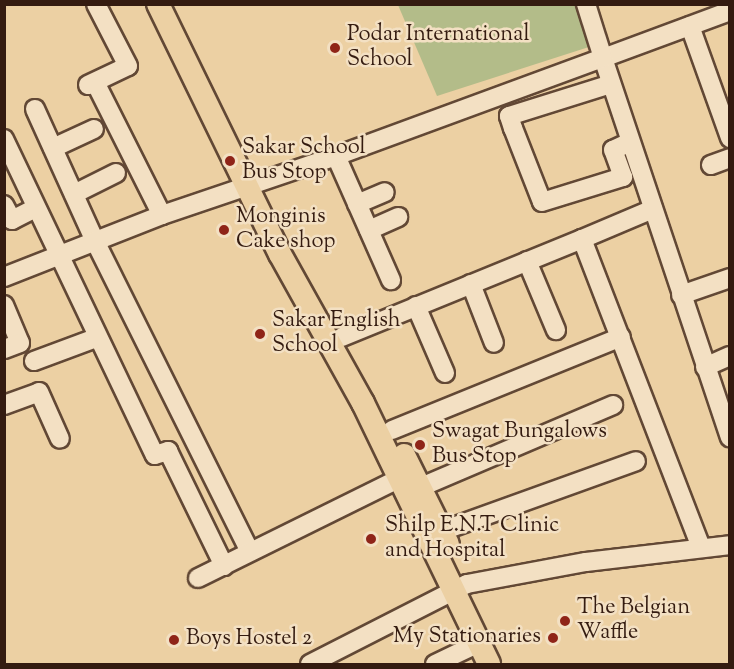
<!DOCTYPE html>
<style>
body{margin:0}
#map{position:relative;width:734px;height:669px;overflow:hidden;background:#ecd0a3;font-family:"Sorts Mill Goudy",serif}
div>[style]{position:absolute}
.green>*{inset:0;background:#b3bc89}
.roads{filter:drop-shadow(2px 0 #624835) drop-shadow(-2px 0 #624835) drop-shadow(0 2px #624835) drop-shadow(0 -2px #624835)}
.minor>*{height:18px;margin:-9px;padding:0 9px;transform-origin:9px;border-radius:9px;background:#f3e0c3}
.major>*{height:22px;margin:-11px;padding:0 11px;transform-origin:11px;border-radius:11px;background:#ecd0a3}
.dots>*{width:16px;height:16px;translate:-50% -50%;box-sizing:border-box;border:3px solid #f3e0c3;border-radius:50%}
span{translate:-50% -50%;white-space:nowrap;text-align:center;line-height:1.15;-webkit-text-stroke:5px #f3e0c3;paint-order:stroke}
.poi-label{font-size:22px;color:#341b10}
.left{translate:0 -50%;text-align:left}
.right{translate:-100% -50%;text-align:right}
.frame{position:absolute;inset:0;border:6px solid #341b10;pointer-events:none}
</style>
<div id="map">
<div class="green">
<i style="clip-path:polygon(398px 5px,579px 5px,592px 46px,437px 96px)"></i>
</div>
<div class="roads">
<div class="minor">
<i style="left:730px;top:11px;width:135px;rotate:159.7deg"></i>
<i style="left:603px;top:58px;width:400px;rotate:71.5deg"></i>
<i style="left:690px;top:26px;width:119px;rotate:70.3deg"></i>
<i style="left:611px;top:84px;width:107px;rotate:162.6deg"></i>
<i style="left:509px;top:116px;width:13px;rotate:72deg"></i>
<i style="left:513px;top:128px;width:79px;rotate:68.6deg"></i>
<i style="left:542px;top:202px;width:85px;rotate:-17.2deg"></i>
<i style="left:623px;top:177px;width:29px;rotate:-110deg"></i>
<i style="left:613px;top:150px;width:19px;rotate:-25deg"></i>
<i style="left:88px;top:85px;width:44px;rotate:-25.4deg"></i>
<i style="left:128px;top:66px;width:70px;rotate:-117.3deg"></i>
<i style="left:98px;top:88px;width:142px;rotate:63.3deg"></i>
<i style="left:35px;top:109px;width:145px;rotate:65.6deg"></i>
<i style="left:95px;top:241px;width:347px;rotate:63.5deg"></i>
<i style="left:4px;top:139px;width:350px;rotate:64.5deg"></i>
<i style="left:155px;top:455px;width:14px;rotate:-17deg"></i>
<i style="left:168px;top:451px;width:128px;rotate:64deg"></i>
<i style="left:53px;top:148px;width:45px;rotate:-24.9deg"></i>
<i style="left:336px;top:156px;width:136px;rotate:66.1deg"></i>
<i style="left:711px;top:165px;width:20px;rotate:-20deg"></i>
<i style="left:74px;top:194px;width:47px;rotate:-26.6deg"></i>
<i style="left:357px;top:204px;width:30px;rotate:-23deg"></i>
<i style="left:4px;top:205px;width:17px;rotate:62deg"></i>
<i style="left:12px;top:220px;width:27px;rotate:-27deg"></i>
<i style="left:653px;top:209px;width:77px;rotate:157.1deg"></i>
<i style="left:582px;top:239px;width:328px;rotate:68.9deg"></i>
<i style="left:369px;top:230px;width:32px;rotate:-24deg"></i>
<i style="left:527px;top:261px;width:75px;rotate:67.2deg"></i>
<i style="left:4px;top:277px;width:170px;rotate:-21.4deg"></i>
<i style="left:162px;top:215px;width:184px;rotate:-18.7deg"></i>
<i style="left:336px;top:156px;width:284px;rotate:-20.2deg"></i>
<i style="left:603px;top:58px;width:57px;rotate:-107.5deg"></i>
<i style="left:471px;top:284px;width:63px;rotate:68.7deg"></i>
<i style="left:681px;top:295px;width:52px;rotate:-19.1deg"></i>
<i style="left:4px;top:305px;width:41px;rotate:67.2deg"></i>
<i style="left:20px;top:343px;width:17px;rotate:159deg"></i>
<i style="left:416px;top:306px;width:73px;rotate:66.6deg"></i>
<i style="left:342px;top:337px;width:259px;rotate:-22.2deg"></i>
<i style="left:34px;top:361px;width:66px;rotate:-20.4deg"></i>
<i style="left:705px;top:367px;width:27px;rotate:-24deg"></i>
<i style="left:4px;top:405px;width:37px;rotate:-20deg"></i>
<i style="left:39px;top:392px;width:51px;rotate:65.9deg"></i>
<i style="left:392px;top:430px;width:247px;rotate:-22.1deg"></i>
<i style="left:421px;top:487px;width:209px;rotate:-23.1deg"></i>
<i style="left:442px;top:531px;width:206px;rotate:-19.8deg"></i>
<i style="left:198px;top:578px;width:237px;rotate:-26.3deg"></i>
<i style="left:310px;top:664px;width:176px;rotate:-27deg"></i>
<i style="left:467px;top:584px;width:121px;rotate:-10.5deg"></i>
<i style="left:586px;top:562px;width:145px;rotate:-6.7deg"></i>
<i style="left:435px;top:664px;width:49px;rotate:-25.5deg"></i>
</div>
<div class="major">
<i style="left:158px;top:4px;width:278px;rotate:64deg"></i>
<i style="left:280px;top:254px;width:171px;rotate:60.9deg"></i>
<i style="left:363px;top:403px;width:290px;rotate:64.2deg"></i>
<i style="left:404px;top:455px;width:99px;rotate:63.7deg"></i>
</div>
</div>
<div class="dots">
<i style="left:335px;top:48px;background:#8f2418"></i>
<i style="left:230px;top:161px;background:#8f2418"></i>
<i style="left:224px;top:230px;background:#8f2418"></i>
<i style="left:260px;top:334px;background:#8f2418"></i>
<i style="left:420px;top:445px;background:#8f2418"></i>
<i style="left:371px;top:539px;background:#8f2418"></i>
<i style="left:565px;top:621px;background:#8f2418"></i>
<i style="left:553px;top:638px;background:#8f2418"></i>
<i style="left:174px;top:640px;background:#8f2418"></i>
</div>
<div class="poi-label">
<span class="left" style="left:347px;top:48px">Podar International<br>School</span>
<span class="left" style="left:242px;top:161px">Sakar School<br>Bus Stop</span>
<span class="left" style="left:236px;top:230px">Monginis<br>Cake shop</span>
<span class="left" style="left:272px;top:334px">Sakar English<br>School</span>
<span class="left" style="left:432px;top:445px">Swagat Bungalows<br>Bus Stop</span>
<span class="left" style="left:385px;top:539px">Shilp E.N.T Clinic<br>and Hospital</span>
<span class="left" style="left:577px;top:621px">The Belgian<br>Waffle</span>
<span class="right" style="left:541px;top:638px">My Stationaries</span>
<span class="left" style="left:186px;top:640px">Boys Hostel 2</span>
</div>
<div class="frame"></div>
</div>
